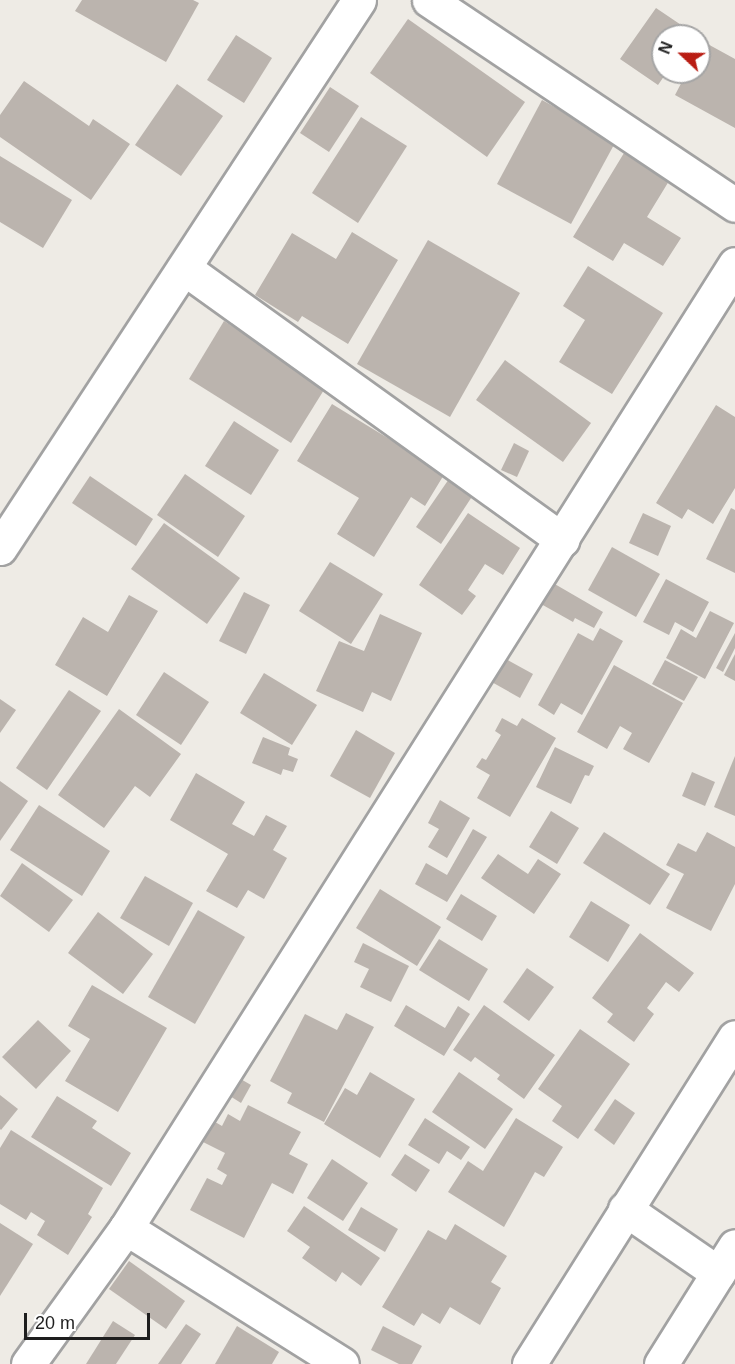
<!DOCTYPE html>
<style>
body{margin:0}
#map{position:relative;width:735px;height:1364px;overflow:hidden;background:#eeebe5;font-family:Arial,sans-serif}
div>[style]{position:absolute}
.building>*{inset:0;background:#bbb4ae}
.roads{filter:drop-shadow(2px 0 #a2a2a2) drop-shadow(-2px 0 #a2a2a2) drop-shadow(0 2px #a2a2a2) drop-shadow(0 -2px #a2a2a2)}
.minor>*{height:33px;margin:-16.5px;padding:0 16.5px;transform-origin:16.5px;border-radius:16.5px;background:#fff}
span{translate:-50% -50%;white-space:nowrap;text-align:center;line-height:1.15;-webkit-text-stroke:4.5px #fff;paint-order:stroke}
.north{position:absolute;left:651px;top:24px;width:60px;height:60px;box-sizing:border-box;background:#fff;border:2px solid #a5a5a5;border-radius:50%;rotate:292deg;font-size:16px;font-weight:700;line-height:24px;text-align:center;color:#1e1e1e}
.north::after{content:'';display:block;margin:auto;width:21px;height:27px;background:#b91d13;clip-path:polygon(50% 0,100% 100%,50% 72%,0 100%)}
.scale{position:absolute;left:24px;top:1313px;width:126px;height:27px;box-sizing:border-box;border:3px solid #1e1e1e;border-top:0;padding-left:8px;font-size:18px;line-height:21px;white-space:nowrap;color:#1e1e1e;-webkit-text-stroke:4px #fff;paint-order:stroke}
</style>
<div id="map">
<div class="building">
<i style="clip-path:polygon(82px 0,193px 0,199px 3px,166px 62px,75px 11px)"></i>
<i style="clip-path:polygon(656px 8px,693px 33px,663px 36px,663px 72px,667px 72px,658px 85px,620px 59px)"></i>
<i style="clip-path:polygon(408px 19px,525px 102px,487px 157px,370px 73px)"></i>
<i style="clip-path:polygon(236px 35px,272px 58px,244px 103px,207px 80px)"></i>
<i style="clip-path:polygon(704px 42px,735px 59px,735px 128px,675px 95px,687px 72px,699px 72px,699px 51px)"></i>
<i style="clip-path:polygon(24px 81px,89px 126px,93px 119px,130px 144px,91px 200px,0 137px,0 115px)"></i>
<i style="clip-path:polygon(177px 84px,223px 116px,181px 176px,135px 145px)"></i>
<i style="clip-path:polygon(330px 87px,359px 106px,329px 152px,300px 133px)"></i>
<i style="clip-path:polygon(542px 100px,616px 141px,571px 224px,497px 184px)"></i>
<i style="clip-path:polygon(361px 117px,407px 146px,358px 223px,312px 193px)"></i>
<i style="clip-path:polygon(624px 153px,669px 181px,647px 217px,681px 238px,663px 266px,624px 243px,613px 261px,573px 237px)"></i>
<i style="clip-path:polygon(0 156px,72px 200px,43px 248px,0 222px)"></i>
<i style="clip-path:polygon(352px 232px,398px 260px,348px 344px,302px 316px,298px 322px,255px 295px,292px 233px,336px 259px)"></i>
<i style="clip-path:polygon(428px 240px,520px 293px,450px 417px,357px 364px)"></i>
<i style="clip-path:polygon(588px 266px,663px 313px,612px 394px,559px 362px,585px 320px,563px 306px)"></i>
<i style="clip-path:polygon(224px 321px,327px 385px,291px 443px,189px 379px)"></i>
<i style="clip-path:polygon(505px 360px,591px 423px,563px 462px,476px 400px)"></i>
<i style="clip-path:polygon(332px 404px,445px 473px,425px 506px,411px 497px,374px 557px,337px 534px,359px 498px,297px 461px)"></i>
<i style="clip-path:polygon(716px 405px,735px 417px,735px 488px,713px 524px,688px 509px,682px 519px,656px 503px)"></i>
<i style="clip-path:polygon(234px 421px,279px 450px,251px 495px,205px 466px)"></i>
<i style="clip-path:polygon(514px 443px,529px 451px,517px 477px,501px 470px)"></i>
<i style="clip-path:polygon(185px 474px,245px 516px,218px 557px,157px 515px)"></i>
<i style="clip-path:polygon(90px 476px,153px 519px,136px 546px,72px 503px)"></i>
<i style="clip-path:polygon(451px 476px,475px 492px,441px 544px,416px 527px)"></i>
<i style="clip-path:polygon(731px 508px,735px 510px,735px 573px,706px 559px)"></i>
<i style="clip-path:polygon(468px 513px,520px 548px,503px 575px,485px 564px,468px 590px,476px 596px,462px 615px,419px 585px)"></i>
<i style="clip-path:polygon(643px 513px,671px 526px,658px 556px,629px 543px)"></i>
<i style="clip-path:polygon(164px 523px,240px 578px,207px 624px,131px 569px)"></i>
<i style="clip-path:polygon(612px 547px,660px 574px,636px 617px,588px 590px)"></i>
<i style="clip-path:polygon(330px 562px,383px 594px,351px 644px,299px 611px)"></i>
<i style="clip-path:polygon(666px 579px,709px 602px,693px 632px,675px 622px,669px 635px,643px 622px)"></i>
<i style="clip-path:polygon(553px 583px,603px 612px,594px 628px,575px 618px,573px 622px,541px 604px)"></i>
<i style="clip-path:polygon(244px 592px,270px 605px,246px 654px,219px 641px)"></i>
<i style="clip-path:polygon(129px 595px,158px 611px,107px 696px,55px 665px,83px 617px,108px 632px)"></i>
<i style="clip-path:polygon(710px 611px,734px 623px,705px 679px,666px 658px,681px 629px,696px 638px)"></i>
<i style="clip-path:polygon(380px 614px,422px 633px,391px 701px,372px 692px,363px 712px,316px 691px,339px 641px,364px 651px)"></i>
<i style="clip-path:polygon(600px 628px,623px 641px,582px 715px,561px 703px,554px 715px,538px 705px,578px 633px,593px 641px)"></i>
<i style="clip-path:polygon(735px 633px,735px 648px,723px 672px,716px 668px)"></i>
<i style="clip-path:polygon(495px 653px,533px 674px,520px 698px,481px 676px)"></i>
<i style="clip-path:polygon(735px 654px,735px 681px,724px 675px)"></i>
<i style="clip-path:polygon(665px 660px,698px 677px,684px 701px,652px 684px)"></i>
<i style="clip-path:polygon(614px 665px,683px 703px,649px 763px,623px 749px,632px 733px,620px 726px,607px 749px,577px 732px)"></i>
<i style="clip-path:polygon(164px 672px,209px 702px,181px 745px,136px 715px)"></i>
<i style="clip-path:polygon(264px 673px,317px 705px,292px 745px,240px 713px)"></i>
<i style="clip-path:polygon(69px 690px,101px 711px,47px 790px,16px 768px)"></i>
<i style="clip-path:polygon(0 699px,16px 710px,0 733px)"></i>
<i style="clip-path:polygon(119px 709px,181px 754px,150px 797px,135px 786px,104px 828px,58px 795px)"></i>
<i style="clip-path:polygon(502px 718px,517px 726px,522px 718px,556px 738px,510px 817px,477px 798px,490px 775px,476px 767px,482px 758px,486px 760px,501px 735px,495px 731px)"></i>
<i style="clip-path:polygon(356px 730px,395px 753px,370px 798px,330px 776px)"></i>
<i style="clip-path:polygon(263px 737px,290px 748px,288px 755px,298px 759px,293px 772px,283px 769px,281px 775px,252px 763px)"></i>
<i style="clip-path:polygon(555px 747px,594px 766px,589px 776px,585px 775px,571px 804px,536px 787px)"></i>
<i style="clip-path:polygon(735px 756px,735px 816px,714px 807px)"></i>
<i style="clip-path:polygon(692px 772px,715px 782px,705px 806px,682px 796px)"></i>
<i style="clip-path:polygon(196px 773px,245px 802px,232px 824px,254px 836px,266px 815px,287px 826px,273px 850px,287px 858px,264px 899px,248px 890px,237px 908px,206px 891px,228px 854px,170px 820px)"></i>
<i style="clip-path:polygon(0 781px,28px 801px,0 841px)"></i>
<i style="clip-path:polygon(440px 800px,470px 818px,447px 858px,428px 847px,439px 829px,428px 823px)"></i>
<i style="clip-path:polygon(39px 805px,110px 851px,82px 896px,10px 850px)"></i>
<i style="clip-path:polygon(551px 811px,579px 828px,557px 864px,529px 847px)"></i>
<i style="clip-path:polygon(473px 829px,487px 837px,447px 902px,415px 884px,426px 863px,447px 875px)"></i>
<i style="clip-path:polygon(604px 832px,670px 874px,650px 905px,583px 863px)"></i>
<i style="clip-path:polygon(707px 832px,735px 847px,735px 884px,711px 931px,666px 908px,684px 874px,666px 865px,678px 843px,696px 852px)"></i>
<i style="clip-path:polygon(498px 854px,528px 874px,538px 859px,561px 874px,534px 914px,481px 878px)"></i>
<i style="clip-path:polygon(22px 863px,73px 900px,49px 932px,0 896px)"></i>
<i style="clip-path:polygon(145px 876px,193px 903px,169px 946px,120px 918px)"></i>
<i style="clip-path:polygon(380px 889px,441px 927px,417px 966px,356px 928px)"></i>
<i style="clip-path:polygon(461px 894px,497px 916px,482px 941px,446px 919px)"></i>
<i style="clip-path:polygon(591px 901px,630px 925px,608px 962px,569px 937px)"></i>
<i style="clip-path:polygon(198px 910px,245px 937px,195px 1024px,148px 997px)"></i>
<i style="clip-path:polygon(98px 912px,153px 954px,123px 994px,68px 953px)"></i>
<i style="clip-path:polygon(640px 933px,694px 973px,679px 992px,666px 982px,647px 1008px,654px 1014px,634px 1042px,607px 1022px,613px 1014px,592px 998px)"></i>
<i style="clip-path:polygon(439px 939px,488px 969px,469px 1001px,419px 970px)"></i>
<i style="clip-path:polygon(363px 943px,409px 966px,391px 1002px,360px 987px,369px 969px,354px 962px)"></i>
<i style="clip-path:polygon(527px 968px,554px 987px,529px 1021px,503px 1002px)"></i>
<i style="clip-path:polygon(92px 985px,167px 1028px,118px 1112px,65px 1081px,90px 1039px,68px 1026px)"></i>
<i style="clip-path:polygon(406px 1005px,445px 1028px,458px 1006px,470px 1014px,444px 1056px,394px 1026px)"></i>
<i style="clip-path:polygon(484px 1005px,555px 1055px,524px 1099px,497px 1079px,500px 1075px,475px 1057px,471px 1062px,453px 1050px)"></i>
<i style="clip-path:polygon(346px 1013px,374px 1027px,324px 1122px,287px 1103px,292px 1093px,270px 1081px,305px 1014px,337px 1030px)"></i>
<i style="clip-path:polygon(38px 1020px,71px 1051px,36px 1089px,2px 1057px)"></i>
<i style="clip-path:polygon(580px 1029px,630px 1064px,578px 1139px,552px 1121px,562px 1106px,538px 1089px)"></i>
<i style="clip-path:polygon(370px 1072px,415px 1099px,380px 1158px,324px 1124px,345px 1088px,357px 1095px)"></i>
<i style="clip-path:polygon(459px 1072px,513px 1109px,485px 1149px,432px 1112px)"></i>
<i style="clip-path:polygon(232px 1074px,251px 1085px,241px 1103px,222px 1091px)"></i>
<i style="clip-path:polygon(0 1095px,18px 1109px,1px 1130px,0 1129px)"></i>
<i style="clip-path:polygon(57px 1096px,97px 1121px,92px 1128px,131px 1153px,111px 1186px,31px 1137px)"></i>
<i style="clip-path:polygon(615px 1099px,635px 1113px,614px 1145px,594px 1130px)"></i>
<i style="clip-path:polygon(248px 1105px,301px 1132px,289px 1154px,308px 1164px,293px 1194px,272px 1183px,244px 1238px,190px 1210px,207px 1178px,222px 1185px,227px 1175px,217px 1169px,225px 1153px,199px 1140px,210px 1119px,222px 1126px,228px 1114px,240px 1121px)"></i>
<i style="clip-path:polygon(425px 1118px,470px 1147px,461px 1160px,447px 1151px,439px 1164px,408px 1145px)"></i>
<i style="clip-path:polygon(516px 1118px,563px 1147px,544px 1177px,535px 1172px,504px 1227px,448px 1192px,468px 1161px,483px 1171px)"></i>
<i style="clip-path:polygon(11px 1130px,103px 1188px,88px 1214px,92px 1217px,68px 1255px,37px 1235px,45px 1221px,31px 1212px,26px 1220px,0 1204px,0 1148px)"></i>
<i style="clip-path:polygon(405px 1154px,430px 1170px,416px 1192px,391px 1175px)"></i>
<i style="clip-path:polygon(332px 1159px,368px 1183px,343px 1221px,307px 1198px)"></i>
<i style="clip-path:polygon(304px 1206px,380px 1258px,361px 1286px,342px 1272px,336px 1282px,302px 1258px,310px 1247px,287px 1231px)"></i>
<i style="clip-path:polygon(361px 1207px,398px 1229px,385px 1252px,348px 1230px)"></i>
<i style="clip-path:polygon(0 1223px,33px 1244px,0 1296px)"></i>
<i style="clip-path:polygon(455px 1224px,507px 1256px,491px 1282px,501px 1288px,480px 1325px,450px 1307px,440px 1324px,422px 1313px,414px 1326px,382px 1307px,428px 1230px,446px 1240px)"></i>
<i style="clip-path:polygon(129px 1261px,185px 1301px,166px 1329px,109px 1289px)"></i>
<i style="clip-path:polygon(113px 1321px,135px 1335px,116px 1364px,86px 1364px)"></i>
<i style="clip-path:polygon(186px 1324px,201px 1334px,181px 1364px,158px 1364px)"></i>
<i style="clip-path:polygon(237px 1326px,279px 1352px,272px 1364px,215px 1364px)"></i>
<i style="clip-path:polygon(383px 1326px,422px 1346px,412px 1364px,399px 1364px,371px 1350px)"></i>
</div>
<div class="roads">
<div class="minor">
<i style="left:429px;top:0;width:368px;rotate:33.8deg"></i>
<i style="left:184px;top:268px;width:466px;rotate:35.7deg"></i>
<i style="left:0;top:548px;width:655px;rotate:-56.77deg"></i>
<i style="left:625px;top:1209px;width:113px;rotate:34.5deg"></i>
<i style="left:126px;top:1228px;width:255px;rotate:32.2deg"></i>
<i style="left:28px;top:1364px;width:168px;rotate:-54.2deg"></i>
<i style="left:126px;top:1228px;width:1140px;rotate:-57.72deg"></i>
<i style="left:529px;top:1364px;width:386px;rotate:-57.8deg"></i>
<i style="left:661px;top:1364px;width:139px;rotate:-57.9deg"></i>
</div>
</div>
<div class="north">N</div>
<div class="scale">20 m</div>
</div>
